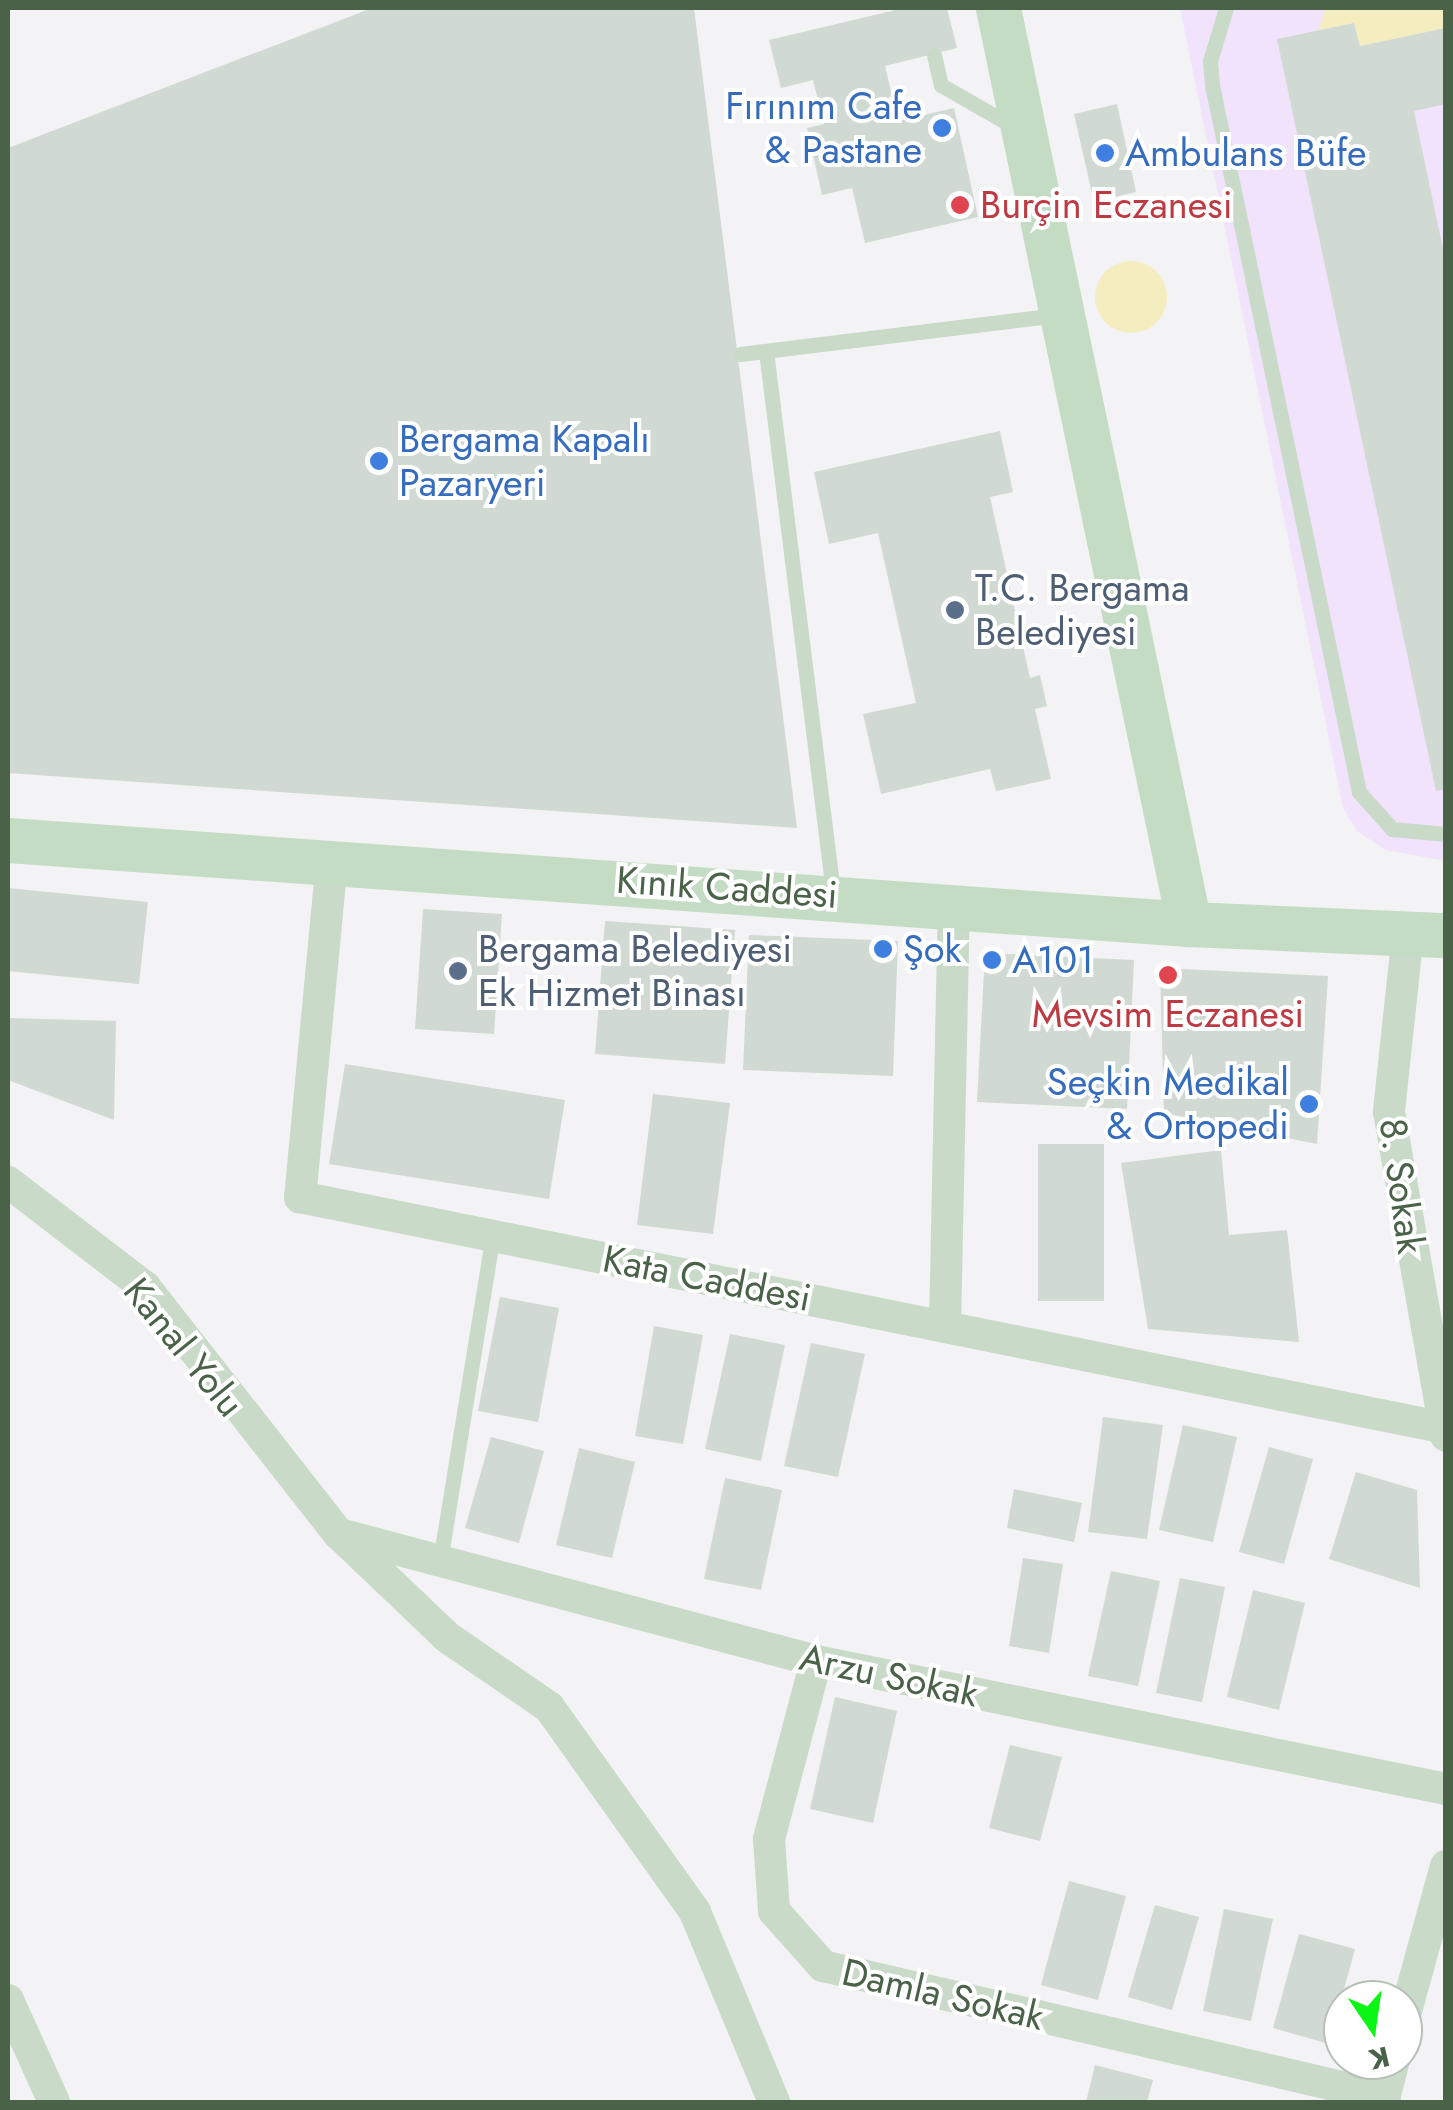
<!DOCTYPE html>
<meta charset="utf-8">
<style>
body{margin:0}
#map{position:relative;width:1453px;height:2110px;overflow:hidden;background:#f3f2f4;font-family:Jost,sans-serif}
div>[style]{position:absolute}
.medical>*{inset:0;background:#f2e3fd}
.green>*{inset:0;background:#f4edbf}
.round{border-radius:50%}
.building>*{inset:0;background:#d1dad2}
.lane>*{height:15px;margin:-7.5px;padding:0 7.5px;transform-origin:7.5px;border-radius:7.5px;background:#c9dac8}
.street>*{height:32px;margin:-16px;padding:0 16px;transform-origin:16px;border-radius:16px;background:#c9dac8}
.secondary>*{height:45px;margin:-22.5px;padding:0 22.5px;transform-origin:22.5px;border-radius:22.5px;background:#c4dcc4}
.dots>*{width:28px;height:28px;translate:-50% -50%;box-sizing:border-box;border:5px solid #fff;border-radius:50%}
span{translate:-50% -50%;white-space:nowrap;text-align:center;line-height:1.15;-webkit-text-stroke:8px #fff;paint-order:stroke}
.shop-label{font-size:38px;color:#366cbe}
.right{translate:-100% -50%;text-align:right}
.left{translate:0 -50%;text-align:left}
.health-label{font-size:38px;color:#be3a42}
.service-label{font-size:38px;color:#4e5e75}
.street-label{font-size:38px;color:#496248}
.frame{position:absolute;inset:0;border:10px solid #496248;pointer-events:none}
.north{position:absolute;left:1323px;top:1980px;width:100px;height:100px;box-sizing:border-box;background:#fff;border:2px solid #b6c0b6;border-radius:50%;rotate:167deg;font-size:28px;font-weight:700;line-height:40px;text-align:center;color:#496248}
.north::after{content:'';display:block;margin:auto;width:35px;height:45px;background:#0bf615;clip-path:polygon(50% 0,100% 100%,50% 72%,0 100%)}
</style>
<div id="map">
<div class="medical">
<i style="clip-path:polygon(1180px 8px,1445px 8px,1445px 861px,1386px 850px,1357px 831px,1343px 808px)"></i>
</div>
<div class="green">
<i style="clip-path:polygon(1326px 8px,1445px 8px,1445px 28px,1360px 46px,1354px 23px,1318px 30px)"></i>
<i class="round" style="left:1095px;top:261px;width:72px;height:72px"></i>
</div>
<div class="building">
<i style="clip-path:polygon(372px 8px,694px 8px,797px 828px,8px 773px,8px 148px)"></i>
<i style="clip-path:polygon(904px 8px,947px 8px,957px 48px,885px 66px,898px 121px,954px 108px,978px 217px,865px 243px,852px 188px,822px 195px,807px 128px,824px 124px,813px 80px,781px 88px,769px 40px)"></i>
<i style="clip-path:polygon(1354px 23px,1360px 46px,1446px 28px,1446px 104px,1414px 111px,1446px 263px,1446px 789px,1436px 791px,1277px 39px)"></i>
<i style="clip-path:polygon(1117px 104px,1136px 192px,1094px 202px,1074px 114px)"></i>
<i style="clip-path:polygon(1000px 431px,1013px 492px,990px 497px,1030px 678px,1040px 675px,1047px 706px,1035px 709px,1051px 779px,996px 791px,990px 769px,881px 794px,863px 714px,916px 703px,878px 533px,829px 544px,814px 472px)"></i>
<i style="clip-path:polygon(8px 888px,148px 902px,139px 984px,8px 971px)"></i>
<i style="clip-path:polygon(423px 909px,502px 914px,494px 1034px,415px 1029px)"></i>
<i style="clip-path:polygon(605px 921px,735px 930px,725px 1064px,595px 1054px)"></i>
<i style="clip-path:polygon(749px 935px,898px 941px,893px 1076px,743px 1070px)"></i>
<i style="clip-path:polygon(985px 953px,1134px 960px,1127px 1109px,977px 1102px)"></i>
<i style="clip-path:polygon(1160px 968px,1328px 976px,1317px 1144px,1164px 1113px)"></i>
<i style="clip-path:polygon(8px 1018px,116px 1021px,114px 1120px,8px 1080px)"></i>
<i style="clip-path:polygon(345px 1064px,565px 1100px,549px 1199px,329px 1164px)"></i>
<i style="clip-path:polygon(653px 1094px,730px 1103px,713px 1234px,637px 1225px)"></i>
<i style="clip-path:polygon(1038px 1144px,1104px 1144px,1104px 1301px,1038px 1301px)"></i>
<i style="clip-path:polygon(1221px 1150px,1229px 1235px,1287px 1230px,1299px 1342px,1148px 1329px,1121px 1163px)"></i>
<i style="clip-path:polygon(500px 1297px,559px 1308px,538px 1422px,478px 1411px)"></i>
<i style="clip-path:polygon(654px 1326px,703px 1335px,683px 1444px,635px 1436px)"></i>
<i style="clip-path:polygon(730px 1334px,785px 1345px,761px 1461px,705px 1449px)"></i>
<i style="clip-path:polygon(811px 1343px,865px 1354px,838px 1477px,784px 1466px)"></i>
<i style="clip-path:polygon(1103px 1417px,1163px 1425px,1147px 1539px,1088px 1532px)"></i>
<i style="clip-path:polygon(1183px 1425px,1237px 1437px,1213px 1542px,1159px 1530px)"></i>
<i style="clip-path:polygon(491px 1437px,544px 1451px,519px 1543px,465px 1528px)"></i>
<i style="clip-path:polygon(1269px 1447px,1313px 1459px,1284px 1564px,1239px 1552px)"></i>
<i style="clip-path:polygon(579px 1448px,635px 1462px,612px 1558px,556px 1545px)"></i>
<i style="clip-path:polygon(1356px 1472px,1417px 1490px,1420px 1588px,1329px 1559px)"></i>
<i style="clip-path:polygon(725px 1478px,782px 1490px,761px 1590px,704px 1579px)"></i>
<i style="clip-path:polygon(1014px 1489px,1082px 1503px,1074px 1542px,1007px 1528px)"></i>
<i style="clip-path:polygon(1023px 1558px,1063px 1564px,1049px 1653px,1009px 1646px)"></i>
<i style="clip-path:polygon(1111px 1571px,1160px 1581px,1138px 1686px,1088px 1676px)"></i>
<i style="clip-path:polygon(1180px 1578px,1225px 1587px,1202px 1702px,1156px 1693px)"></i>
<i style="clip-path:polygon(1253px 1590px,1305px 1603px,1279px 1710px,1227px 1697px)"></i>
<i style="clip-path:polygon(835px 1697px,897px 1711px,873px 1823px,810px 1809px)"></i>
<i style="clip-path:polygon(1010px 1745px,1062px 1757px,1040px 1841px,989px 1828px)"></i>
<i style="clip-path:polygon(1069px 1881px,1126px 1896px,1098px 2000px,1041px 1985px)"></i>
<i style="clip-path:polygon(1155px 1905px,1199px 1917px,1172px 2010px,1128px 1997px)"></i>
<i style="clip-path:polygon(1224px 1909px,1273px 1919px,1251px 2021px,1203px 2011px)"></i>
<i style="clip-path:polygon(1299px 1934px,1355px 1949px,1329px 2044px,1273px 2028px)"></i>
<i style="clip-path:polygon(1095px 2065px,1153px 2080px,1147px 2102px,1086px 2102px)"></i>
</div>
<div class="lane">
<i style="left:1226px;top:8px;width:55px;rotate:106.8deg"></i>
<i style="left:1210px;top:61px;width:24px;rotate:85deg"></i>
<i style="left:1212px;top:85px;width:722px;rotate:78.25deg"></i>
<i style="left:1359px;top:792px;width:50px;rotate:48.3deg"></i>
<i style="left:1392px;top:829px;width:54px;rotate:5.3deg"></i>
<i style="left:934px;top:55px;width:31px;rotate:77deg"></i>
<i style="left:941px;top:85px;width:84px;rotate:29.9deg"></i>
<i style="left:766px;top:351px;width:545px;rotate:82.94deg"></i>
<i style="left:740px;top:354px;width:320px;rotate:-7deg"></i>
<i style="left:440px;top:1561px;width:330px;rotate:-80.8deg"></i>
</div>
<div class="street">
<i style="left:332px;top:860px;width:339px;rotate:95.4deg"></i>
<i style="left:300px;top:1197px;width:1169px;rotate:11.4deg"></i>
<i style="left:1408px;top:933px;width:180px;rotate:96.1deg"></i>
<i style="left:1389px;top:1112px;width:329px;rotate:80deg"></i>
<i style="left:8px;top:1182px;width:173px;rotate:37.5deg"></i>
<i style="left:145px;top:1287px;width:314px;rotate:51.9deg"></i>
<i style="left:339px;top:1534px;width:149px;rotate:43.6deg"></i>
<i style="left:447px;top:1637px;width:124px;rotate:34.5deg"></i>
<i style="left:549px;top:1707px;width:252px;rotate:54.5deg"></i>
<i style="left:695px;top:1912px;width:206px;rotate:67.4deg"></i>
<i style="left:945px;top:1327px;width:424px;rotate:-88.8deg"></i>
<i style="left:343px;top:1535px;width:489px;rotate:14.9deg"></i>
<i style="left:816px;top:1661px;width:643px;rotate:11.48deg"></i>
<i style="left:816px;top:1661px;width:184px;rotate:104.8deg"></i>
<i style="left:769px;top:1839px;width:72px;rotate:86deg"></i>
<i style="left:774px;top:1911px;width:74px;rotate:48.3deg"></i>
<i style="left:823px;top:1966px;width:577px;rotate:13.12deg"></i>
<i style="left:8px;top:2000px;width:112px;rotate:65.7deg"></i>
<i style="left:1403px;top:2022px;width:162px;rotate:-74.6deg"></i>
<i style="left:1383px;top:2102px;width:43px;rotate:-75.3deg"></i>
</div>
<div class="secondary">
<i style="left:998px;top:8px;width:936px;rotate:78.22deg"></i>
<i style="left:8px;top:840px;width:1184px;rotate:4.07deg"></i>
<i style="left:1189px;top:924px;width:257px;rotate:2.5deg"></i>
</div>
<div class="dots">
<i style="left:942px;top:128px;background:#3f7fe0"></i>
<i style="left:1105px;top:153px;background:#3f7fe0"></i>
<i style="left:960px;top:205px;background:#e0444e"></i>
<i style="left:379px;top:461px;background:#3f7fe0"></i>
<i style="left:955px;top:610px;background:#5c6f8a"></i>
<i style="left:883px;top:949px;background:#3f7fe0"></i>
<i style="left:992px;top:960px;background:#3f7fe0"></i>
<i style="left:458px;top:971px;background:#5c6f8a"></i>
<i style="left:1168px;top:975px;background:#e0444e"></i>
<i style="left:1309px;top:1104px;background:#3f7fe0"></i>
</div>
<div class="shop-label">
<span class="right" style="left:922px;top:128px">Fırınım Cafe<br>&amp; Pastane</span>
<span class="left" style="left:1125px;top:153px">Ambulans Büfe</span>
<span class="left" style="left:399px;top:461px">Bergama Kapalı<br>Pazaryeri</span>
<span class="left" style="left:903px;top:949px">Şok</span>
<span class="left" style="left:1012px;top:960px">A101</span>
<span class="right" style="left:1289px;top:1104px">Seçkin Medikal<br>&amp; Ortopedi</span>
</div>
<div class="health-label">
<span class="left" style="left:980px;top:205px">Burçin Eczanesi</span>
<span style="left:1168px;top:1014px">Mevsim Eczanesi</span>
</div>
<div class="service-label">
<span class="left" style="left:975px;top:610px">T.C. Bergama<br>Belediyesi</span>
<span class="left" style="left:478px;top:971px">Bergama Belediyesi<br>Ek Hizmet Binası</span>
</div>
<div class="street-label">
<span style="left:727px;top:887px;rotate:4deg">Kınık Caddesi</span>
<span style="left:1402px;top:1186px;rotate:82deg">8. Sokak</span>
<span style="left:707px;top:1278px;rotate:11deg">Kata Caddesi</span>
<span style="left:184px;top:1347px;rotate:51deg">Kanal Yolu</span>
<span style="left:889px;top:1675px;rotate:12deg">Arzu Sokak</span>
<span style="left:943px;top:1994px;rotate:13deg">Damla Sokak</span>
</div>
<div class="frame"></div>
<div class="north">K</div>
</div>
